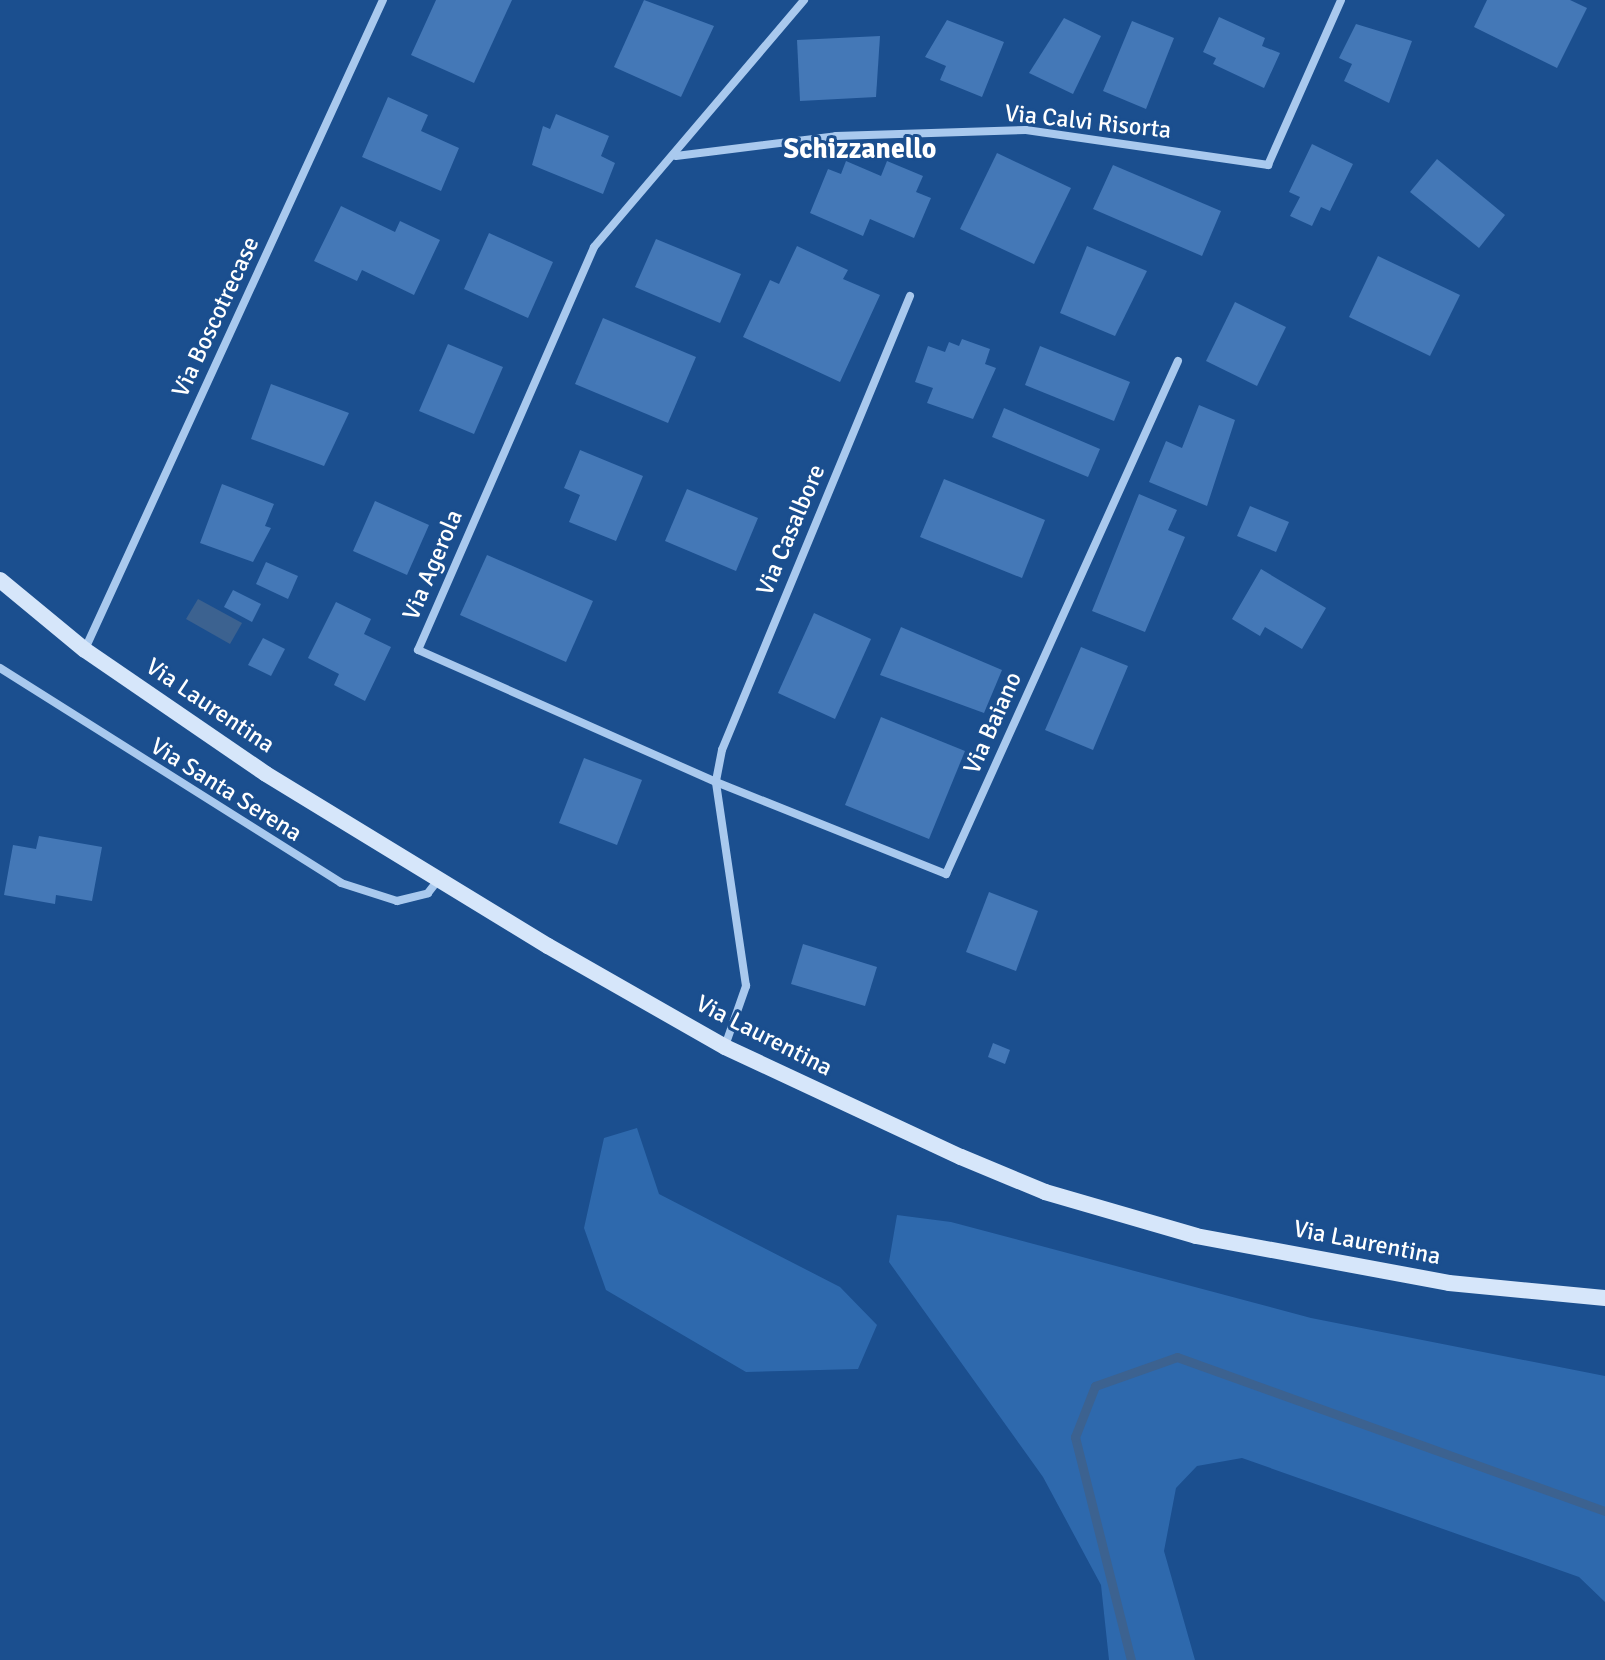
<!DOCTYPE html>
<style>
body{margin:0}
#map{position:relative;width:1605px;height:1660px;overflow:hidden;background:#1b4f8f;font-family:Signika,sans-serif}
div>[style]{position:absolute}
.green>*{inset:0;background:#2e69ad}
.water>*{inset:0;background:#3c6290}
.stream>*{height:9px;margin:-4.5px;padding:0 4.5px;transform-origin:4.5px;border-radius:4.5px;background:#3c6290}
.building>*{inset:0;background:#4478b7}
.street>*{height:8px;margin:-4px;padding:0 4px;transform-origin:4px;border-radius:4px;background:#a9c9ee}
.secondary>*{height:16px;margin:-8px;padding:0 8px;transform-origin:8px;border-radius:8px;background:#d6e6fa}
span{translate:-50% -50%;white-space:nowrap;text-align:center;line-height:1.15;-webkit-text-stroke:6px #1b4f8f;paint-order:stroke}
.street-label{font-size:24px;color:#fff}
.quarter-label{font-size:28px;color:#fff;font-weight:700}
</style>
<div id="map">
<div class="green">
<i style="clip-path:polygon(637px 1128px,659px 1194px,840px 1287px,877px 1325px,858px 1369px,746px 1372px,606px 1290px,584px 1228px,604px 1138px)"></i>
<i style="clip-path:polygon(897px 1215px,951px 1222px,1311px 1318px,1605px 1376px,1605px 1602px,1579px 1577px,1242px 1458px,1197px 1466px,1176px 1488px,1164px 1551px,1195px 1660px,1109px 1660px,1101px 1585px,1043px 1477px,889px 1262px)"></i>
</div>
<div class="water">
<i style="clip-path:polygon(198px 599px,242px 623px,230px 644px,186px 619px)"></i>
</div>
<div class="stream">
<i style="left:1131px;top:1660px;width:230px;rotate:-104.1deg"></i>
<i style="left:1075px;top:1437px;width:55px;rotate:-68.6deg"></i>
<i style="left:1095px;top:1386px;width:87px;rotate:-19.5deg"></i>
<i style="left:1177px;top:1357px;width:455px;rotate:19.8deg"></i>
</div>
<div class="building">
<i style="clip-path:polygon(436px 0,512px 0,474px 83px,411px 55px)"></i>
<i style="clip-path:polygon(644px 0,714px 26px,681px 97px,614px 67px)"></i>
<i style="clip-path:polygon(1487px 0,1570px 0,1587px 8px,1557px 68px,1474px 27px)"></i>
<i style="clip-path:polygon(1219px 17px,1265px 38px,1262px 46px,1280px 53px,1264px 88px,1213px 64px,1216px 58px,1203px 52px)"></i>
<i style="clip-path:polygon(1064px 18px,1101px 36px,1073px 94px,1029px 73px)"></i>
<i style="clip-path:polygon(947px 20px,1004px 42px,982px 97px,940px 80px,946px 66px,925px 57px)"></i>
<i style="clip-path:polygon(1132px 21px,1174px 38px,1146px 109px,1103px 91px)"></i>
<i style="clip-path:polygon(1356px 24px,1412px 41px,1389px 103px,1344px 81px,1352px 64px,1339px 58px)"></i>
<i style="clip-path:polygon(880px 36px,876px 97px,800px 101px,797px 40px)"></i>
<i style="clip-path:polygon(388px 97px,428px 115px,421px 131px,459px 148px,441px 191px,362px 157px)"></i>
<i style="clip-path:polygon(556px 114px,609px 136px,601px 156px,615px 163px,603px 194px,532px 165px,543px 126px,550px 129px)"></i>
<i style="clip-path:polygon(1312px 144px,1353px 164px,1330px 211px,1321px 207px,1312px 226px,1290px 216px,1300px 197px,1289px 192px)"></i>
<i style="clip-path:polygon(997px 153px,1071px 188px,1034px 264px,960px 229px)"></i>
<i style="clip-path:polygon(1437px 159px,1505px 215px,1479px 248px,1410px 192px)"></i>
<i style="clip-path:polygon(846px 161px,881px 176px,887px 161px,923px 176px,916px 192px,931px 198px,914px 238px,870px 219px,863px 236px,810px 213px,828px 169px,841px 174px)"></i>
<i style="clip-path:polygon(1113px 165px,1221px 211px,1202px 256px,1093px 209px)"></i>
<i style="clip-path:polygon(341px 206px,395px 232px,400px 221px,440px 240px,414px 295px,362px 270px,357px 281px,314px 261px)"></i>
<i style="clip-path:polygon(489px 233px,553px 262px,528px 318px,464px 289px)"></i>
<i style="clip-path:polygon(656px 239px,741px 274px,720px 323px,635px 287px)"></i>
<i style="clip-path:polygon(797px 246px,848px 270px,843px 279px,880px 295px,840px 382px,743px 337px,770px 280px,779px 284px)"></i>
<i style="clip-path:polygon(1087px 246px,1147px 271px,1115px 336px,1060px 313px)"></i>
<i style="clip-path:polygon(1378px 256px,1460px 295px,1430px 356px,1349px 317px)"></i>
<i style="clip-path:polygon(1235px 302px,1286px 327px,1257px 386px,1206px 361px)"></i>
<i style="clip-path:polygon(603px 318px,696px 357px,668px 423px,575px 384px)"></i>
<i style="clip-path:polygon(962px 339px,990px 349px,985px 364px,996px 368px,973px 419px,927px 403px,933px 388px,915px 382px,928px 346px,945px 352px,949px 342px,959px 346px)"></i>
<i style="clip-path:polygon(448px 344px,503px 367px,474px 434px,419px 411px)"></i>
<i style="clip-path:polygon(1040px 346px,1130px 382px,1114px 421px,1025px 385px)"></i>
<i style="clip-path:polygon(271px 384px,349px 413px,324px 466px,251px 439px)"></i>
<i style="clip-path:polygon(1199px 405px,1235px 420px,1207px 506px,1149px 482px,1166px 441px,1182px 448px)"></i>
<i style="clip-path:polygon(1004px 408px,1100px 449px,1088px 477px,992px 437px)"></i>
<i style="clip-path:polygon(580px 450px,643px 476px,616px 541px,569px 522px,580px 495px,564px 488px)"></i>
<i style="clip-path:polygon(944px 479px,1045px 520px,1022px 578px,920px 537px)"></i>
<i style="clip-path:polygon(222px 484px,274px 504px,265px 526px,271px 528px,253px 562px,200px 543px)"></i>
<i style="clip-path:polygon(687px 489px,758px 518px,736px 571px,665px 541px)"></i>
<i style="clip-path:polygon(1139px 494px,1177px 510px,1168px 530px,1185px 537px,1145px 632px,1092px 611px)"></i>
<i style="clip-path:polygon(375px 501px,429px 525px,407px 575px,353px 551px)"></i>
<i style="clip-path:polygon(1250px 506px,1289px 522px,1276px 552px,1237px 536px)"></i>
<i style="clip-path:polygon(487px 555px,593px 601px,566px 662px,460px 615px)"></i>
<i style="clip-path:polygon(266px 562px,298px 576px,288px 599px,256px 584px)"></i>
<i style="clip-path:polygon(1261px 569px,1326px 608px,1302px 649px,1265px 627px,1260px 636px,1232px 619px)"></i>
<i style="clip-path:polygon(233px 590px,261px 604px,252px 622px,224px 607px)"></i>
<i style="clip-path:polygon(336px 602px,371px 619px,364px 634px,391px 647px,365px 701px,334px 685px,339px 674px,308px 658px)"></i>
<i style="clip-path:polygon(814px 613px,871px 639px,835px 719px,778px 693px)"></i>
<i style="clip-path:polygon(901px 627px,1002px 670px,984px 713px,880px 675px)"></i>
<i style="clip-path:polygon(263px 638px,285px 649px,271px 676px,248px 665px)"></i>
<i style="clip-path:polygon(1081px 647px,1128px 666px,1093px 750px,1045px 730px)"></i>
<i style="clip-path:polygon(881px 717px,965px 751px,929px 839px,845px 805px)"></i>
<i style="clip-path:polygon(584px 758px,642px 780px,617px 845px,559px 823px)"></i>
<i style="clip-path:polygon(39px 836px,102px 847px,92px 901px,56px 895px,55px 904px,4px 895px,13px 845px,36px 849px)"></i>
<i style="clip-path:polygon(989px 892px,1038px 911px,1016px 971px,966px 952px)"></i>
<i style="clip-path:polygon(803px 944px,877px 967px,865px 1006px,791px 984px)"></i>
<i style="clip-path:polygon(993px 1043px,1010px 1050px,1005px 1064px,988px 1057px)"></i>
</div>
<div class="street">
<i style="left:676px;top:156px;width:161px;rotate:-7.1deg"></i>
<i style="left:836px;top:136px;width:190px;rotate:-1.8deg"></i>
<i style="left:1026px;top:130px;width:245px;rotate:8.2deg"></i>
<i style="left:1268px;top:165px;width:180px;rotate:-66.1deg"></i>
<i style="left:910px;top:296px;width:491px;rotate:112.5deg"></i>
<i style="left:722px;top:750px;width:33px;rotate:101deg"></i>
<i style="left:716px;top:782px;width:248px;rotate:21.8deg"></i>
<i style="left:946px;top:874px;width:563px;rotate:-65.67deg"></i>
<i style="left:85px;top:649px;width:714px;rotate:-65.34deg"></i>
<i style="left:0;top:668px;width:403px;rotate:32.2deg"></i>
<i style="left:341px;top:883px;width:59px;rotate:17.8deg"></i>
<i style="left:397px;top:901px;width:32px;rotate:-14deg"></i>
<i style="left:428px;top:893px;width:18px;rotate:-52deg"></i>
<i style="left:725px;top:1046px;width:64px;rotate:-70.7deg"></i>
<i style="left:746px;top:986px;width:206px;rotate:-98.4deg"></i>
<i style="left:716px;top:782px;width:326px;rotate:-156.1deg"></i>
<i style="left:418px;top:650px;width:440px;rotate:-66.4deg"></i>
<i style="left:594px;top:247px;width:324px;rotate:-49.6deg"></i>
</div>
<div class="secondary">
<i style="left:0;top:580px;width:110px;rotate:39.5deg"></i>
<i style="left:85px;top:650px;width:219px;rotate:34.4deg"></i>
<i style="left:266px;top:774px;width:330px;rotate:31.4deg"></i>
<i style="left:548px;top:946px;width:204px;rotate:29.7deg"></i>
<i style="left:725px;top:1047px;width:260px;rotate:25deg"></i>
<i style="left:961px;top:1157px;width:91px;rotate:22.6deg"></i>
<i style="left:1045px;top:1192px;width:157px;rotate:16.2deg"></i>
<i style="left:1196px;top:1236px;width:257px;rotate:10.5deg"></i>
<i style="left:1449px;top:1283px;width:157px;rotate:5.5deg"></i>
</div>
<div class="street-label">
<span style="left:1088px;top:122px;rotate:6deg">Via Calvi Risorta</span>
<span style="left:216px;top:317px;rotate:-65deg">Via Boscotrecase</span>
<span style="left:791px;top:530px;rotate:-67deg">Via Casalbore</span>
<span style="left:433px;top:565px;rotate:-67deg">Via Agerola</span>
<span style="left:210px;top:706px;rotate:34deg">Via Laurentina</span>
<span style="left:993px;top:723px;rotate:-66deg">Via Baiano</span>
<span style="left:226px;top:790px;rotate:32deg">Via Santa Serena</span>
<span style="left:764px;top:1036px;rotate:27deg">Via Laurentina</span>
<span style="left:1367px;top:1243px;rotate:11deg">Via Laurentina</span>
</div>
<div class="quarter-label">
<span style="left:860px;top:149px">Schizzanello</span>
</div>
</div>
